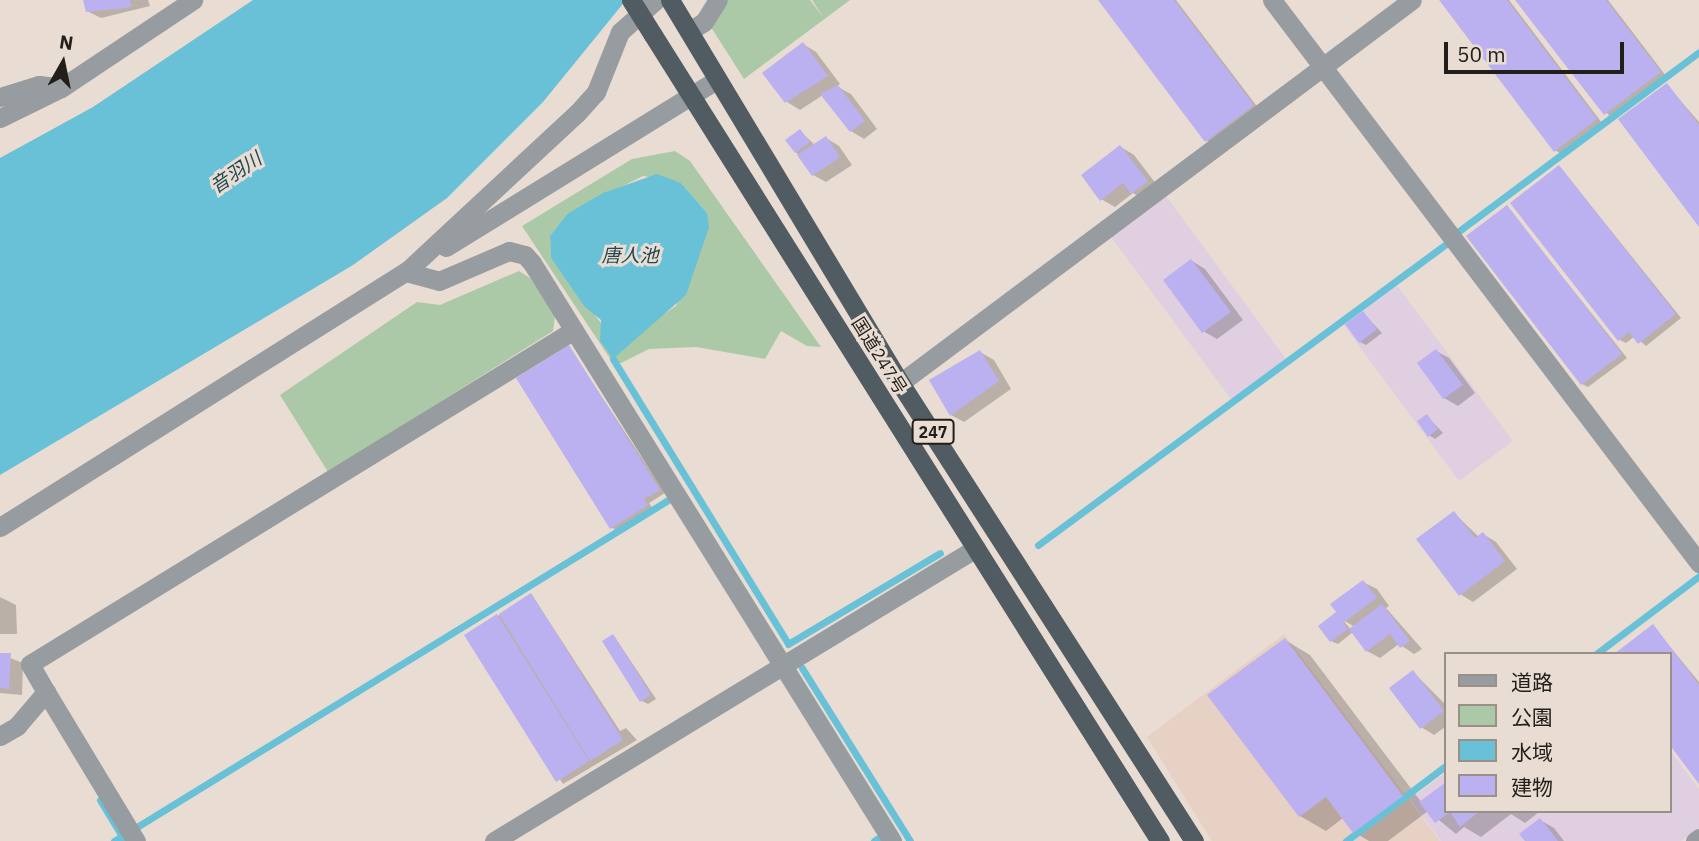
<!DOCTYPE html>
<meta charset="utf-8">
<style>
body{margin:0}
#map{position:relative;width:1699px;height:841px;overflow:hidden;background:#e9dcd2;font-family:"IBM Plex Sans","Noto Sans JP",sans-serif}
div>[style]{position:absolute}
.commercial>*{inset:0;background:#e7d0c4}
.industrial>*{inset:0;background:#dfcfe1}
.green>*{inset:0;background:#acc9a7}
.water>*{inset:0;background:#68c1d7}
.shadow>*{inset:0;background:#0003}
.stream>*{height:7px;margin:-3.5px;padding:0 3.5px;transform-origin:3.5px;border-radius:3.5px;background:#68c1d7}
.building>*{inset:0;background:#bbb0f0}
.minor>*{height:19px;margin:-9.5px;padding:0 9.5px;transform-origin:9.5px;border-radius:9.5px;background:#969ca0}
.trunk>*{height:19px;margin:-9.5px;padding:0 9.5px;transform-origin:9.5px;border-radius:9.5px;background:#505c62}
.trunk-bridge>*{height:19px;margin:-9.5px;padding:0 9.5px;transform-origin:9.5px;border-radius:9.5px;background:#505c62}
span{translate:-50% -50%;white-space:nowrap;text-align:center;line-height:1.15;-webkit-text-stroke:6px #e9dcd2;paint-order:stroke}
.shield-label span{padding:2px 5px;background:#e9dcd2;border:2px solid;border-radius:5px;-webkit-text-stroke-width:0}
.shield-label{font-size:16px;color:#221e1a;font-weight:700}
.street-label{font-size:18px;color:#221e1a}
.water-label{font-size:19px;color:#1e4751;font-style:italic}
.legend{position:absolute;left:1444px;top:652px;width:228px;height:161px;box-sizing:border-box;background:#e9dcd2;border:2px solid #999088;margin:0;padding:9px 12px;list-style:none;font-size:21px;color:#221e1a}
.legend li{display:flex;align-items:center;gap:14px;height:35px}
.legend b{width:35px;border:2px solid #999088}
.north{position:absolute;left:28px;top:28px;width:70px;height:70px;-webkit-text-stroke:5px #e9dcd2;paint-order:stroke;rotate:9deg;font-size:19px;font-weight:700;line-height:28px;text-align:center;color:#221e1a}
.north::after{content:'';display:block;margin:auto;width:24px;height:32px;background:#221e1a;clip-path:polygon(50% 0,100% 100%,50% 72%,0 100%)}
.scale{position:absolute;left:1444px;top:42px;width:180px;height:32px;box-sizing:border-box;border:4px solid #221e1a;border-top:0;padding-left:9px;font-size:21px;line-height:24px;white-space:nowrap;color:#221e1a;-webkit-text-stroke:5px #e9dcd2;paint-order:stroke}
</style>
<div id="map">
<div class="commercial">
<i style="clip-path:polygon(1284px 634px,1440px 841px,1212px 841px,1147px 737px)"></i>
</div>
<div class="industrial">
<i style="clip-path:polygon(1166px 196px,1286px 359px,1231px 399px,1111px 237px)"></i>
<i style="clip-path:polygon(1396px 284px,1513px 441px,1459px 481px,1342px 323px)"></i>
<i style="clip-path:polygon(1669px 749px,1699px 789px,1699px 828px,1681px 841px,1441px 841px,1410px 799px,1445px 773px,1445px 811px,1669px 811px)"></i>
</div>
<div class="green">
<i style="clip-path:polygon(725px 0,810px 0,823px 17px,812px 0,850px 0,744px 79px,709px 24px)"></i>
<i style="clip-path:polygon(evenodd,675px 151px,690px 161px,821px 347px,807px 346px,781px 331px,765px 359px,696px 347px,649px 349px,615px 366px,522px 226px,632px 159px,675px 151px,643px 176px,681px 183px,707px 213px,676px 306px,644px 327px,604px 327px,551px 258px,550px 236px,567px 214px,643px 176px)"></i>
<i style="clip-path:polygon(519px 271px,530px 278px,555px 316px,553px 331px,328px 472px,280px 395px,417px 302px,440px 305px)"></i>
</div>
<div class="water">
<i style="clip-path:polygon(253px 0,626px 0,543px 102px,447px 198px,353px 265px,0 475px,0 158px,93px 107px)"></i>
<i style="clip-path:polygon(657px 174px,681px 183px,707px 213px,709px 227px,686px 295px,613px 359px,600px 341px,601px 320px,585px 307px,551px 258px,550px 236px,567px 214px,603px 193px)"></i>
</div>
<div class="shadow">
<i style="clip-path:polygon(85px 0,148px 0,150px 6px,101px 18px,87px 11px)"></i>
<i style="clip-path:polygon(1100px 0,1176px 0,1259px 109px,1212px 144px,1206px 140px)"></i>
<i style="clip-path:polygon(1441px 0,1509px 0,1602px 123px,1561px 154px,1555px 150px)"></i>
<i style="clip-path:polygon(1517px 0,1608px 0,1666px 76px,1611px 118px)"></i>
<i style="clip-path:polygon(803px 44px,816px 52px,840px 84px,836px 86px,851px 94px,877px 129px,864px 139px,851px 131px,823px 95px,800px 110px,787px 102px)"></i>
<i style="clip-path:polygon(1667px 85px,1699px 122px,1699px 224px)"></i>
<i style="clip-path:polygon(800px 131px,815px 145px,826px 138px,839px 146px,852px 165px,826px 182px,813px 175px,796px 152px)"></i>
<i style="clip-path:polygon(1121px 147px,1134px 155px,1160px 189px,1145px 200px,1133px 193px,1115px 207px,1101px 199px)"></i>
<i style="clip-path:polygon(1560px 167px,1681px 318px,1646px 346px,1635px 336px,1626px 343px,1620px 340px,1513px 203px)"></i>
<i style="clip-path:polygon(1507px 207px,1627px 358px,1588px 387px,1582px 384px)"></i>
<i style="clip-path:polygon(1192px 261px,1205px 269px,1243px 320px,1217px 339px,1203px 331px)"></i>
<i style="clip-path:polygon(1363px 313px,1382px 333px,1366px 345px,1360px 342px)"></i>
<i style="clip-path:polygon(569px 347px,665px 493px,649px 503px,653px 509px,617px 531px,611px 527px)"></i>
<i style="clip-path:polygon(1436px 351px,1449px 358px,1475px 393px,1458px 406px,1444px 398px)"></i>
<i style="clip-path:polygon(980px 352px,994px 360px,1011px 389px,964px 422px,951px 415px)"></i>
<i style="clip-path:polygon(1427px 416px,1443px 433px,1435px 439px,1429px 435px)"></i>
<i style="clip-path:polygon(1454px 513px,1479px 537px,1483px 534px,1496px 542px,1517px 569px,1473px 602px,1460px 594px)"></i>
<i style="clip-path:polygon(evenodd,1363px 582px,1377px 589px,1389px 606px,1386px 608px,1422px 649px,1414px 654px,1399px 644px,1380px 658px,1367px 651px,1353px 632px,1338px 644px,1331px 641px,1336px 615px,1363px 582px,1343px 620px,1355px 627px,1351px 630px,1343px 620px)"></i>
<i style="clip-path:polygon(532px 595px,620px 731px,626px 728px,637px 740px,563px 784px,467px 635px)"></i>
<i style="clip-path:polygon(0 597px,16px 605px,17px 634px,0 634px)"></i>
<i style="clip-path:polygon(1653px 626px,1699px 682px,1699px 781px,1669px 654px)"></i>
<i style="clip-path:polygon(614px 636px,656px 699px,648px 704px,642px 701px)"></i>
<i style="clip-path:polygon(1285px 640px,1310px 655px,1422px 803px,1445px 785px,1445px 811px,1539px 812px,1525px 823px,1511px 814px,1481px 837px,1464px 827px,1456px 834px,1428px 811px,1388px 841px,1369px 841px,1354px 832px,1343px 818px,1326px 831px,1300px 816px)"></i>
<i style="clip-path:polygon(0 654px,23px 663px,22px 695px,0 693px)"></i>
<i style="clip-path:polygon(1413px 672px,1445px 704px,1445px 727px,1434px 735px,1421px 727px)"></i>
<i style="clip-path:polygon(1540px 820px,1554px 828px,1564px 841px,1527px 841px)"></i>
</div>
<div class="stream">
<i style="left:1459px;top:231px;width:299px;rotate:-36.7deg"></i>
<i style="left:613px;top:359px;width:334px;rotate:58.4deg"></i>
<i style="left:788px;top:644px;width:177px;rotate:-30.9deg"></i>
<i style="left:1038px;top:545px;width:507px;rotate:-36.42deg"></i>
<i style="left:1596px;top:654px;width:129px;rotate:-37.1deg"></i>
<i style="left:802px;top:668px;width:204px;rotate:58deg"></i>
<i style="left:100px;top:800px;width:48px;rotate:58.6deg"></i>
<i style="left:114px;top:841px;width:651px;rotate:-31.61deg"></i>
<i style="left:874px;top:841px;width:4px;rotate:-34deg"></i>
<i style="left:1346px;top:841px;width:124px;rotate:-37.1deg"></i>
</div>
<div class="building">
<i style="clip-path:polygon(83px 0,130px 0,132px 7px,86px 12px)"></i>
<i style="clip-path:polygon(1098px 0,1174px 0,1254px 105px,1205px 142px)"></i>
<i style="clip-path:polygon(1439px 0,1507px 0,1597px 119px,1554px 152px)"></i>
<i style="clip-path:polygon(1515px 0,1606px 0,1661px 72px,1604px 115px)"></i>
<i style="clip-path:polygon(803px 42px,828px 76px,785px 103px,762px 73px)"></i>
<i style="clip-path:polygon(1667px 83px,1699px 125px,1699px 227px,1618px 119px)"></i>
<i style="clip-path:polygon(838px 85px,865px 121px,850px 132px,820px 94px)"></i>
<i style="clip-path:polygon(800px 129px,810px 142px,795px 153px,785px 140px)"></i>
<i style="clip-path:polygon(826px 136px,840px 157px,812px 176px,797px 155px)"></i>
<i style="clip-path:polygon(1120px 145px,1148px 181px,1131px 194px,1123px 183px,1100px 201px,1081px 175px)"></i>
<i style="clip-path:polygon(1559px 165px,1676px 314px,1638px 344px,1629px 332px,1618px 341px,1510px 203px)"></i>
<i style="clip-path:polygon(1507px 205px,1622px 354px,1581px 385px,1466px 236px)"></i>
<i style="clip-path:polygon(1191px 259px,1231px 312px,1202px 333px,1163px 280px)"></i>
<i style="clip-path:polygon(1363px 311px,1377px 329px,1359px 343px,1345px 324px)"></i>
<i style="clip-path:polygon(569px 345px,660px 490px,644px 499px,648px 505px,610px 529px,516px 378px)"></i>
<i style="clip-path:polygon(1436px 349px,1463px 385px,1443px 399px,1417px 363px)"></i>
<i style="clip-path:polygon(980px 350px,999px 381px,950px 416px,929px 380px)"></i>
<i style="clip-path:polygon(1427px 414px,1438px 429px,1428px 437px,1417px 421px)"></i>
<i style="clip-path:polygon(1454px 511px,1475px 538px,1483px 532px,1505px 561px,1459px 596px,1416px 539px)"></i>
<i style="clip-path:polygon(1363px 580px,1377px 598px,1343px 623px,1348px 629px,1330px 642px,1318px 626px,1336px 612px,1330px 604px)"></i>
<i style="clip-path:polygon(531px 593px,623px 740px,590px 761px,499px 614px)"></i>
<i style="clip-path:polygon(1382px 604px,1410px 641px,1400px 648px,1390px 634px,1366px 652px,1349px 629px)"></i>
<i style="clip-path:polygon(497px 614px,589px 761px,556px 782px,464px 635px)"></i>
<i style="clip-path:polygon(1653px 624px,1699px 685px,1699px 784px,1669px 744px,1669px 654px,1614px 654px)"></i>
<i style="clip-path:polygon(613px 634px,651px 695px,640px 702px,602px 641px)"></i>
<i style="clip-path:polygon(1285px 638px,1403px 796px,1353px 833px,1326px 797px,1299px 817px,1207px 695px)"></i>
<i style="clip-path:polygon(0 653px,11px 653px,9px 689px,0 688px)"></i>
<i style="clip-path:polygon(1413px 670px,1444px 711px,1420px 729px,1389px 688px)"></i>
<i style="clip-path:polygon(1445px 783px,1445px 811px,1480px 811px,1460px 827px,1450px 812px,1435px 823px,1419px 802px)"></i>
<i style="clip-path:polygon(1540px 818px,1558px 841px,1525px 841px,1519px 834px)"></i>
</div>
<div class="minor">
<i style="left:656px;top:0;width:48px;rotate:138.4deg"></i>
<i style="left:620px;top:32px;width:65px;rotate:111.8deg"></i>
<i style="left:596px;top:92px;width:28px;rotate:132deg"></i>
<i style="left:577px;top:113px;width:233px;rotate:137.1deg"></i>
<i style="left:406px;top:272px;width:34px;rotate:15deg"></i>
<i style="left:439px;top:281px;width:76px;rotate:-23.2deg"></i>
<i style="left:509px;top:251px;width:16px;rotate:14deg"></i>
<i style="left:525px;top:255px;width:11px;rotate:49deg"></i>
<i style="left:532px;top:263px;width:681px;rotate:58.08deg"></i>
<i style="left:1272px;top:0;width:707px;rotate:52.82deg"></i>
<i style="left:689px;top:31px;width:17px;rotate:-31deg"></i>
<i style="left:704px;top:22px;width:26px;rotate:-58deg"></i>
<i style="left:0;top:97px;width:41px;rotate:-17.1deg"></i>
<i style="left:39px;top:85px;width:20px;rotate:6deg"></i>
<i style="left:0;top:118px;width:68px;rotate:-26.2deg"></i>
<i style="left:61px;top:88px;width:159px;rotate:-33.7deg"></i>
<i style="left:446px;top:247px;width:317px;rotate:-31.7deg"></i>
<i style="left:900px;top:383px;width:639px;rotate:-36.8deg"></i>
<i style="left:0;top:527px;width:490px;rotate:-32.2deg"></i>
<i style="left:46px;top:692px;width:174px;rotate:58.9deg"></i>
<i style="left:0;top:736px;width:20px;rotate:-30deg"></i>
<i style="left:17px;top:726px;width:45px;rotate:-49.5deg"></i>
<i style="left:46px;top:692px;width:32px;rotate:-120deg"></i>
<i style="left:30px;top:664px;width:638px;rotate:-31.55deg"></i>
<i style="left:494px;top:841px;width:564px;rotate:-31.29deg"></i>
<i style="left:1695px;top:841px;width:5px;rotate:-37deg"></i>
</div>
<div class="trunk">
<i style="left:670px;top:0;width:447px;rotate:59deg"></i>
<i style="left:900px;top:383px;width:544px;rotate:57.3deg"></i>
<i style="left:653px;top:35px;width:952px;rotate:57.83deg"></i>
</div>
<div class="trunk-bridge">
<i style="left:631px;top:0;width:41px;rotate:57.8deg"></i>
</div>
<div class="shield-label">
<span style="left:933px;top:432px">247</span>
</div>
<div class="street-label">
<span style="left:879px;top:356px;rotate:58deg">国道247号</span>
</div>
<div class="water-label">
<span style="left:236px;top:173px;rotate:-34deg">音羽川</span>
<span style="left:630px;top:256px">唐人池</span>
</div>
<ul class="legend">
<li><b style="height:9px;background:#969ca0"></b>道路</li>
<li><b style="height:19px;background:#acc9a7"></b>公園</li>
<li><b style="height:19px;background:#68c1d7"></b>水域</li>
<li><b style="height:19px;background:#bbb0f0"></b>建物</li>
</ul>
<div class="north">N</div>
<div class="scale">50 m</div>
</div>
